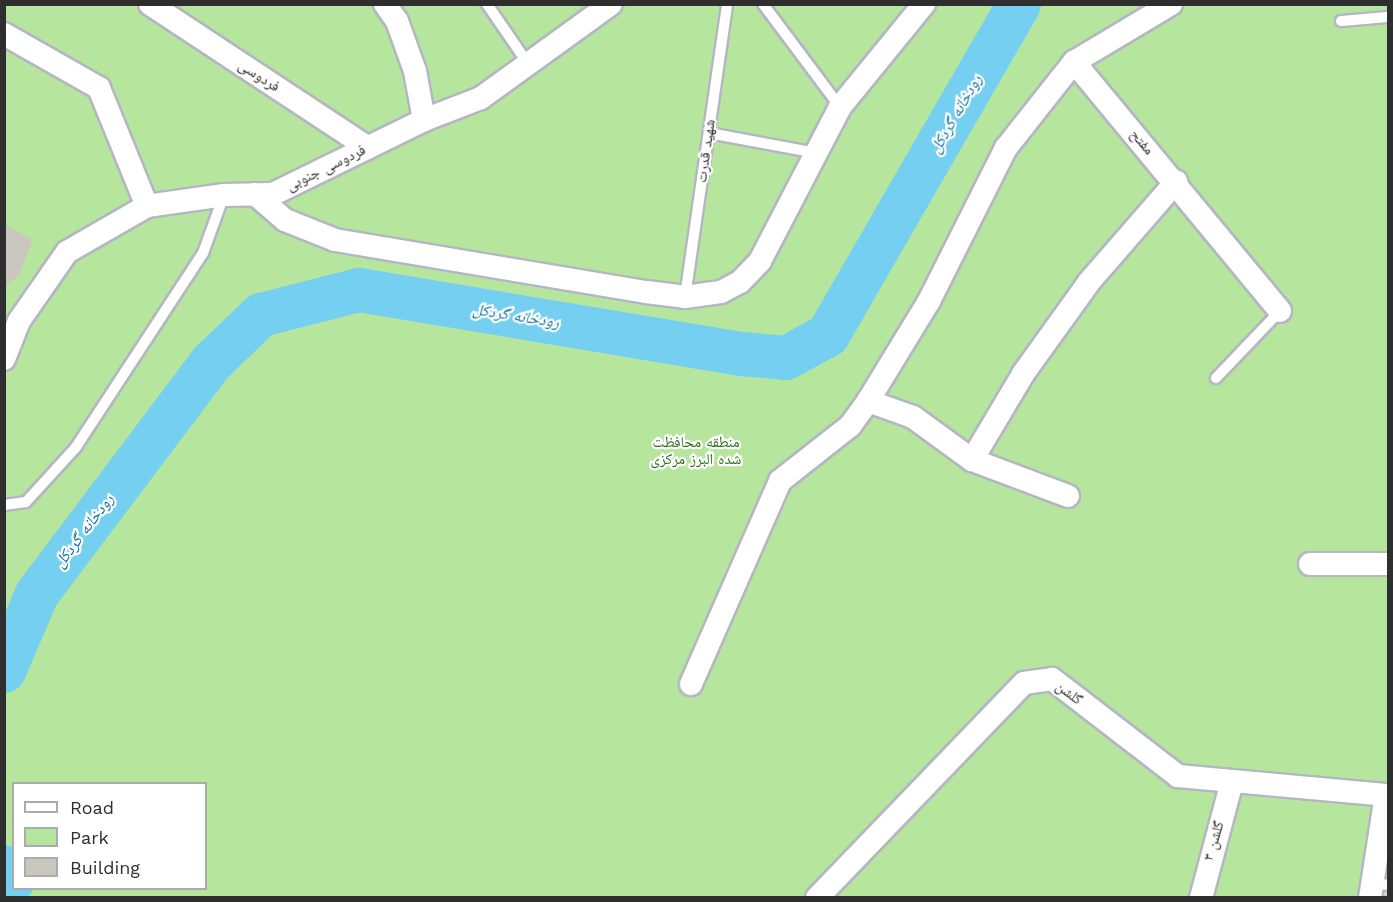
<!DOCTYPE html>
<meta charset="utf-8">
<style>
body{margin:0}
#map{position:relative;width:1393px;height:902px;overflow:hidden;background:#efe9e1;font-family:"Work Sans","Noto Naskh Arabic",sans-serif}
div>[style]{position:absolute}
.green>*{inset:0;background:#b6e59e}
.river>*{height:44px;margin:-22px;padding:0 22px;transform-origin:22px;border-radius:22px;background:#75cff0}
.building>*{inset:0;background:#cbc7bf}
.roads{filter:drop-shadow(2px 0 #b4b7c1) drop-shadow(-2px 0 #b4b7c1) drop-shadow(0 2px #b4b7c1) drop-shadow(0 -2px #b4b7c1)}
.lane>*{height:10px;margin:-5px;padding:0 5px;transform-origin:5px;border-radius:5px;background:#fff}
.street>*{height:22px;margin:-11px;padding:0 11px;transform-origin:11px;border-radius:11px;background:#fff}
span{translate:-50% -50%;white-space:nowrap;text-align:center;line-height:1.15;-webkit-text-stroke:4.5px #fff;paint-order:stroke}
.street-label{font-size:15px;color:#2e2e2e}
.park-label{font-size:15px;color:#2c6e1b}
.water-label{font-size:16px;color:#0d6fa3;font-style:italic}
.frame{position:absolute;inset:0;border:6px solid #2e2e2e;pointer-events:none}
.legend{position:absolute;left:12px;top:782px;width:195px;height:108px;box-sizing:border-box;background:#fff;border:2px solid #ababab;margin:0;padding:8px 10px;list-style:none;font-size:18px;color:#2e2e2e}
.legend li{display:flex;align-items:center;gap:12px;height:30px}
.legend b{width:30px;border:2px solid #ababab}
</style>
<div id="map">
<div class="green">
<i style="clip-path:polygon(evenodd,5px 5px,1388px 5px,1388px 897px,5px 898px,5px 5px,14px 784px,206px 784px,206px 888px,14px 888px,14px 784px)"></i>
</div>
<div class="river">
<i style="left:4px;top:671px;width:84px;rotate:-66.8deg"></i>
<i style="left:37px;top:594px;width:291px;rotate:-53deg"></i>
<i style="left:212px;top:362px;width:68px;rotate:-43.8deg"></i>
<i style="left:261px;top:315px;width:101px;rotate:-14.3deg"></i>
<i style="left:359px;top:290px;width:389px;rotate:9.5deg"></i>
<i style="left:743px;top:354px;width:43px;rotate:5.3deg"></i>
<i style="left:786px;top:358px;width:48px;rotate:-28.7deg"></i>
<i style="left:828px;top:335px;width:382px;rotate:-60deg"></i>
<i style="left:4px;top:867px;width:16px;rotate:52deg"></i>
</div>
<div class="building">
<i style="clip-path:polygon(4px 224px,33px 240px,19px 275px,4px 287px)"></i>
</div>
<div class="roads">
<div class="lane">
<i style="left:487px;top:4px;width:74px;rotate:55.5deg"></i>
<i style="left:763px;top:4px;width:129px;rotate:53.2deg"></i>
<i style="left:1341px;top:21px;width:47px;rotate:-4.9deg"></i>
<i style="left:709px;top:133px;width:110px;rotate:10.5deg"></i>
<i style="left:685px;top:297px;width:296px;rotate:-81.8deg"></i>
<i style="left:1216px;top:378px;width:93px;rotate:-46.3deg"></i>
<i style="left:4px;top:505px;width:22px;rotate:-8deg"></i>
<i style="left:26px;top:502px;width:74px;rotate:-47.7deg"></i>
<i style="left:76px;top:447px;width:232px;rotate:-56.8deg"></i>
<i style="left:203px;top:253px;width:62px;rotate:-70.1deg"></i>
<i style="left:1372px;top:883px;width:16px;rotate:7deg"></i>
</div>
<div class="street">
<i style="left:150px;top:4px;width:261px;rotate:33.4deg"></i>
<i style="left:385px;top:4px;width:21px;rotate:55deg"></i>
<i style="left:397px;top:21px;width:53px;rotate:70.2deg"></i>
<i style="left:415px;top:71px;width:50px;rotate:79.6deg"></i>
<i style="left:1171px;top:4px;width:113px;rotate:149.1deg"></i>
<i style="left:1074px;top:62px;width:323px;rotate:50.4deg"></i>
<i style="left:4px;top:34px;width:109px;rotate:29.6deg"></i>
<i style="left:99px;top:88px;width:127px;rotate:67.9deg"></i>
<i style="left:255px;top:194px;width:40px;rotate:41deg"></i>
<i style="left:285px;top:220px;width:54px;rotate:21.8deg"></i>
<i style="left:335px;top:240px;width:315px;rotate:9.5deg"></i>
<i style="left:646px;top:292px;width:39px;rotate:7deg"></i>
<i style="left:685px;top:297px;width:36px;rotate:-8deg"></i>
<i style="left:721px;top:292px;width:21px;rotate:-28deg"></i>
<i style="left:740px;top:282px;width:29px;rotate:-46deg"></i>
<i style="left:760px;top:261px;width:174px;rotate:-62.5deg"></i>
<i style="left:840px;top:107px;width:133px;rotate:-50.8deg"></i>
<i style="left:4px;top:359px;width:41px;rotate:-68.5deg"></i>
<i style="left:19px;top:321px;width:84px;rotate:-55.2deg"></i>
<i style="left:67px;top:252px;width:92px;rotate:-29.9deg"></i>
<i style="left:147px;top:206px;width:78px;rotate:-8.1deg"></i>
<i style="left:224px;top:195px;width:49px;rotate:-1.2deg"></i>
<i style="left:273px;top:194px;width:168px;rotate:-26.1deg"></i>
<i style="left:424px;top:120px;width:61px;rotate:-21.1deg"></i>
<i style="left:481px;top:98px;width:160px;rotate:-35.9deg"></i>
<i style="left:868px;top:401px;width:117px;rotate:-58.6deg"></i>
<i style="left:929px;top:301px;width:171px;rotate:-63.3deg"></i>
<i style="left:1006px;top:148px;width:110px;rotate:-51.7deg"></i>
<i style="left:1068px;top:496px;width:103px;rotate:-159.4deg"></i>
<i style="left:972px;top:460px;width:100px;rotate:-59.3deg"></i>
<i style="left:1023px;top:374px;width:113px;rotate:-54.3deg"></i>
<i style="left:1089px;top:282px;width:133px;rotate:-49deg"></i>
<i style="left:1310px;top:564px;width:78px"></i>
<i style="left:691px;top:684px;width:222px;rotate:-66.3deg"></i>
<i style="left:780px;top:481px;width:89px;rotate:-38.2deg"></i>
<i style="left:850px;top:426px;width:31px;rotate:-54deg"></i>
<i style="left:868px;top:401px;width:48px;rotate:19.6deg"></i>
<i style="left:913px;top:417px;width:73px;rotate:36.1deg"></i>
<i style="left:817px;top:898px;width:298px;rotate:-46.1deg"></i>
<i style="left:1024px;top:683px;width:28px;rotate:-8deg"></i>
<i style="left:1052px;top:679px;width:159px;rotate:37.6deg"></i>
<i style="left:1178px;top:776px;width:211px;rotate:5.2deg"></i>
<i style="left:1201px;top:898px;width:117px;rotate:-75.1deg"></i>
<i style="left:1370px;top:898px;width:104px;rotate:-81.2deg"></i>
</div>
</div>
<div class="street-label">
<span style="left:259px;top:76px;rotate:33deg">فردوسی</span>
<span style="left:1142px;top:142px;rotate:50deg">مفتح</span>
<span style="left:706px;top:151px;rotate:-82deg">شهید قدرت</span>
<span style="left:326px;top:168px;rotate:-26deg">فردوسی جنوبی</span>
<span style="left:1069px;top:693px;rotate:37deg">گلشن</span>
<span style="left:1214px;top:841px;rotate:-74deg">گلشن ۳</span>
</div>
<div class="park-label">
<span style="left:696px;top:451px">منطقه محافظت<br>شده البرز مرکزی</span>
</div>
<div class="water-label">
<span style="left:956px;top:114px;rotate:-60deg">رودخانه گردکل</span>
<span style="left:516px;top:316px;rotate:9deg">رودخانه گردکل</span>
<span style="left:84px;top:531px;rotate:-53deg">رودخانه گردکل</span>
</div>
<div class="frame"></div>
<ul class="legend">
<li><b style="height:8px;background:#fff"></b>Road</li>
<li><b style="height:16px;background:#b6e59e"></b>Park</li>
<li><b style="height:16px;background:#cbc7bf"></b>Building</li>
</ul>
</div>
